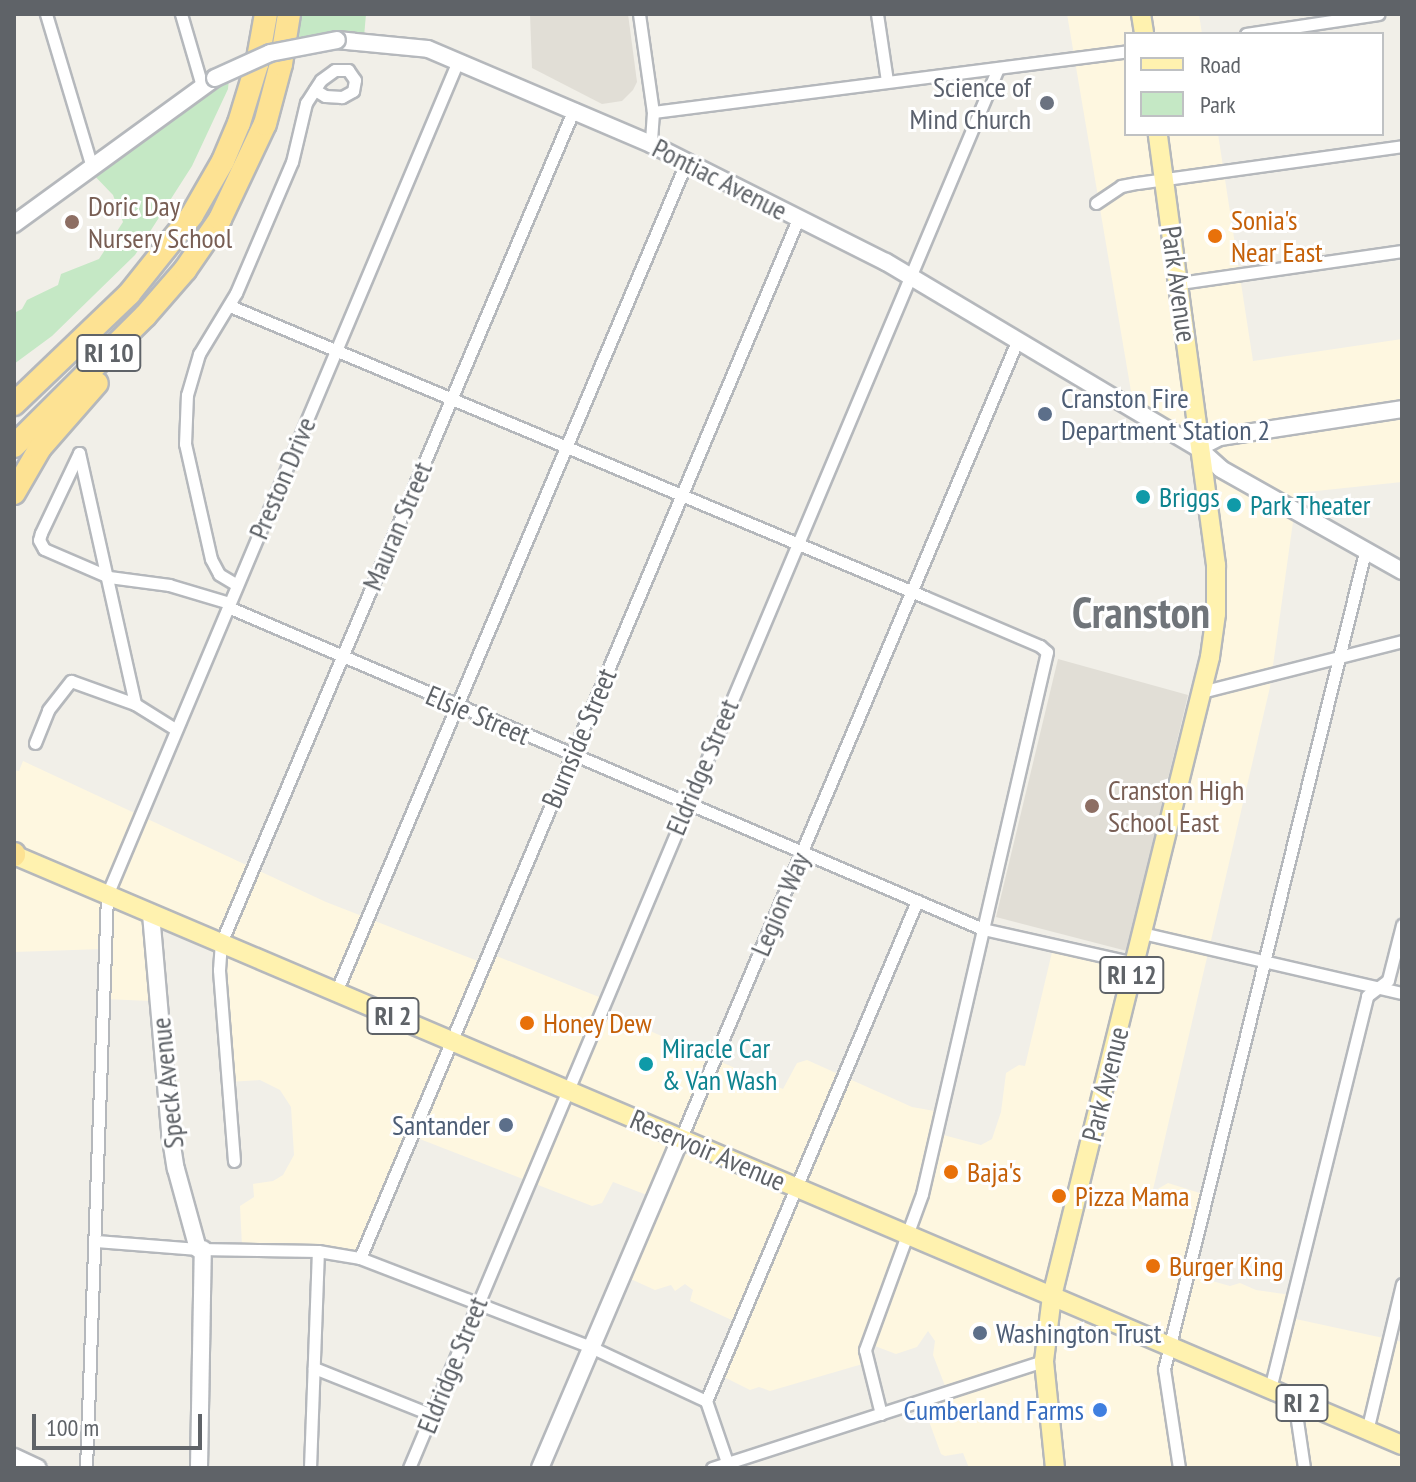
<!DOCTYPE html>
<style>
body{margin:0}
#map{position:relative;width:1416px;height:1482px;overflow:hidden;background:#f1efe8;font-family:"PT Sans Narrow",sans-serif}
div>[style]{position:absolute}
.commercial>*{inset:0;background:#fef7e0}
.education>*{inset:0;background:#e1ded6}
.green>*{inset:0;background:#c5e8c5}
.roads{filter:drop-shadow(2px 0 #b5b8bc) drop-shadow(-2px 0 #b5b8bc) drop-shadow(0 2px #b5b8bc) drop-shadow(0 -2px #b5b8bc)}
.street>*{height:11px;margin:-5.5px;padding:0 5.5px;transform-origin:5.5px;border-radius:5.5px;background:#fff}
.secondary>*{height:16px;margin:-8px;padding:0 8px;transform-origin:8px;border-radius:8px;background:#fff}
.primary>*{height:18px;margin:-9px;padding:0 9px;transform-origin:9px;border-radius:9px;background:#fff2af}
.highway>*{height:22px;margin:-11px;padding:0 11px;transform-origin:11px;border-radius:11px;background:#fde293}
.bridges{filter:drop-shadow(2px 0 #b6babf) drop-shadow(-2px 0 #b6babf) drop-shadow(0 2px #b6babf) drop-shadow(0 -2px #b6babf)}
.secondary-bridge>*{height:16px;margin:-8px;padding:0 8px;transform-origin:8px;border-radius:8px;background:#fff}
.dots>*{width:22px;height:22px;translate:-50% -50%;box-sizing:border-box;border:4px solid #fff;border-radius:50%}
span{translate:-50% -50%;white-space:nowrap;text-align:center;line-height:1.15;-webkit-text-stroke:6px #fff;paint-order:stroke}
.shield-label span{padding:2px 6px;background:#fff;border:2px solid;border-radius:6px;-webkit-text-stroke-width:0}
.shield-label{font-size:26px;color:#5f6368;font-weight:700}
.worship-label{font-size:28px;color:#5b616d}
.right{translate:-100% -50%;text-align:right}
.street-label{font-size:28px;color:#5f6368}
.education-label{font-size:28px;color:#785e54}
.left{translate:0 -50%;text-align:left}
.food-label{font-size:28px;color:#c56008}
.service-label{font-size:28px;color:#4e5e75}
.culture-label{font-size:28px;color:#0d838f}
.shop-label{font-size:28px;color:#366cbe}
.town-label{font-size:44px;color:#70757a;font-weight:700}
.frame{position:absolute;inset:0;border:16px solid #5f6368;pointer-events:none}
.legend{position:absolute;left:1124px;top:32px;width:260px;height:104px;box-sizing:border-box;background:#fff;border:2px solid #bfc1c3;margin:0;padding:10px 14px;list-style:none;font-size:24px;color:#5f6368}
.legend li{display:flex;align-items:center;gap:16px;height:40px}
.legend b{width:40px;border:2px solid #bfc1c3}
.scale{position:absolute;left:32px;top:1414px;width:170px;height:36px;box-sizing:border-box;border:4px solid #5f6368;border-top:0;padding-left:10px;font-size:24px;line-height:28px;white-space:nowrap;color:#5f6368;-webkit-text-stroke:6px #fff;paint-order:stroke}
</style>
<div id="map">
<div class="commercial">
<i style="clip-path:polygon(1067px 14px,1199px 14px,1202px 34px,1126px 34px,1126px 134px,1218px 134px,1253px 361px,1402px 339px,1402px 482px,1297px 493px,1270px 687px,1148px 1211px,1156px 1190px,1168px 1183px,1206px 1195px,1187px 1274px,1230px 1286px,1240px 1283px,1256px 1290px,1291px 1295px,1291px 1318px,1402px 1342px,1402px 1468px,969px 1468px,963px 1453px,945px 1456px,941px 1454px,922px 1402px,947px 1391px,933px 1355px,935px 1341px,928px 1331px,917px 1347px,896px 1354px,867px 1343px,866px 1363px,770px 1391px,759px 1387px,750px 1390px,718px 1374px,736px 1322px,690px 1301px,693px 1290px,685px 1284px,675px 1291px,671px 1285px,655px 1290px,624px 1276px,652px 1197px,613px 1182px,602px 1203px,592px 1206px,412px 1136px,363px 1250px,325px 1252px,242px 1246px,240px 1206px,254px 1197px,253px 1184px,273px 1181px,283px 1175px,294px 1155px,291px 1107px,280px 1090px,260px 1080px,229px 1082px,215px 946px,144px 918px,152px 1001px,103px 999px,103px 949px,14px 952px,14px 853px,18px 845px,14px 842px,14px 770px,19px 771px,23px 761px,326px 902px,483px 963px,489px 953px,604px 999px,602px 1010px,783px 1089px,797px 1063px,807px 1060px,912px 1107px,940px 1112px,936px 1133px,981px 1145px,992px 1139px,1001px 1112px,1006px 1073px,1019px 1065px,1025px 1066px,1053px 948px,1134px 965px,1201px 689px,1216px 538px,1189px 431px,1134px 409px)"></i>
</div>
<div class="education">
<i style="clip-path:polygon(530px 14px,628px 14px,637px 82px,633px 90px,622px 101px,602px 104px,532px 68px)"></i>
<i style="clip-path:polygon(1058px 659px,1188px 695px,1127px 951px,996px 917px)"></i>
</div>
<div class="green">
<i style="clip-path:polygon(296px 14px,366px 14px,364px 37px,293px 44px)"></i>
<i style="clip-path:polygon(230px 69px,228px 89px,192px 166px,135px 255px,52px 336px,14px 364px,14px 313px,22px 309px,27px 300px,58px 285px,61px 274px,99px 259px,123px 222px,113px 195px,89px 170px)"></i>
</div>
<div class="roads">
<div class="street">
<i style="left:46px;top:14px;width:160px;rotate:73.3deg"></i>
<i style="left:181px;top:14px;width:75px;rotate:73.7deg"></i>
<i style="left:639px;top:14px;width:99px;rotate:81.9deg"></i>
<i style="left:653px;top:112px;width:32px;rotate:94deg"></i>
<i style="left:877px;top:14px;width:68px;rotate:81.5deg"></i>
<i style="left:1246px;top:34px;width:134px;rotate:-8.6deg"></i>
<i style="left:653px;top:112px;width:477px;rotate:-7.3deg"></i>
<i style="left:1096px;top:203px;width:30px;rotate:-34deg"></i>
<i style="left:1121px;top:186px;width:16px;rotate:-11deg"></i>
<i style="left:1137px;top:183px;width:268px;rotate:-7.9deg"></i>
<i style="left:1180px;top:283px;width:224px;rotate:-8.2deg"></i>
<i style="left:230px;top:306px;width:753px;rotate:22.72deg"></i>
<i style="left:925px;top:597px;width:125px;rotate:23.1deg"></i>
<i style="left:1040px;top:646px;width:9px;rotate:41deg"></i>
<i style="left:1047px;top:652px;width:556px;rotate:102.99deg"></i>
<i style="left:922px;top:1194px;width:166px;rotate:110.1deg"></i>
<i style="left:865px;top:1350px;width:66px;rotate:76deg"></i>
<i style="left:79px;top:453px;width:89px;rotate:115.4deg"></i>
<i style="left:41px;top:533px;width:7px;rotate:106deg"></i>
<i style="left:39px;top:540px;width:10px;rotate:61deg"></i>
<i style="left:44px;top:549px;width:71px;rotate:23.3deg"></i>
<i style="left:109px;top:577px;width:61px;rotate:7.6deg"></i>
<i style="left:169px;top:585px;width:63px;rotate:16.7deg"></i>
<i style="left:79px;top:453px;width:257px;rotate:77.4deg"></i>
<i style="left:237px;top:585px;width:21px;rotate:-149deg"></i>
<i style="left:219px;top:574px;width:17px;rotate:-118deg"></i>
<i style="left:211px;top:559px;width:118px;rotate:-102.7deg"></i>
<i style="left:185px;top:444px;width:49px;rotate:-87.7deg"></i>
<i style="left:187px;top:395px;width:43px;rotate:-73.7deg"></i>
<i style="left:199px;top:354px;width:71px;rotate:-58.8deg"></i>
<i style="left:236px;top:293px;width:142px;rotate:-66.9deg"></i>
<i style="left:292px;top:162px;width:61px;rotate:-76.7deg"></i>
<i style="left:306px;top:103px;width:27px;rotate:-57deg"></i>
<i style="left:321px;top:80px;width:17px;rotate:-36deg"></i>
<i style="left:335px;top:70px;width:13px"></i>
<i style="left:348px;top:70px;width:12px;rotate:55deg"></i>
<i style="left:355px;top:80px;width:11px;rotate:100deg"></i>
<i style="left:353px;top:91px;width:13px;rotate:151deg"></i>
<i style="left:342px;top:97px;width:17px;rotate:-177deg"></i>
<i style="left:325px;top:96px;width:12px;rotate:-149deg"></i>
<i style="left:228px;top:607px;width:821px;rotate:23.1deg"></i>
<i style="left:983px;top:929px;width:156px;rotate:12.6deg"></i>
<i style="left:1201px;top:692px;width:207px;rotate:-14.2deg"></i>
<i style="left:35px;top:743px;width:35px;rotate:-68deg"></i>
<i style="left:48px;top:710px;width:37px;rotate:-52deg"></i>
<i style="left:71px;top:681px;width:68px;rotate:19.8deg"></i>
<i style="left:135px;top:704px;width:47px;rotate:32deg"></i>
<i style="left:1142px;top:933px;width:267px;rotate:13deg"></i>
<i style="left:336px;top:992px;width:900px;rotate:-67.11deg"></i>
<i style="left:681px;top:1138px;width:867px;rotate:-67.13deg"></i>
<i style="left:234px;top:1161px;width:192px;rotate:-94.5deg"></i>
<i style="left:219px;top:970px;width:27px;rotate:-86deg"></i>
<i style="left:221px;top:943px;width:906px;rotate:-67.06deg"></i>
<i style="left:96px;top:1241px;width:102px;rotate:4.5deg"></i>
<i style="left:198px;top:1249px;width:120px;rotate:1deg"></i>
<i style="left:318px;top:1251px;width:43px;rotate:9.5deg"></i>
<i style="left:360px;top:1258px;width:250px;rotate:21.1deg"></i>
<i style="left:593px;top:1348px;width:125px;rotate:25.1deg"></i>
<i style="left:360px;top:1258px;width:1128px;rotate:-67.14deg"></i>
<i style="left:314px;top:1368px;width:127px;rotate:21.7deg"></i>
<i style="left:1270px;top:1389px;width:405px;rotate:-76.1deg"></i>
<i style="left:1367px;top:996px;width:26px;rotate:-37deg"></i>
<i style="left:1388px;top:980px;width:57px;rotate:-75.7deg"></i>
<i style="left:1294px;top:1400px;width:69px;rotate:81.6deg"></i>
<i style="left:1367px;top:1431px;width:151px;rotate:-76.6deg"></i>
<i style="left:86px;top:1468px;width:573px;rotate:-87.9deg"></i>
<i style="left:107px;top:895px;width:905px;rotate:-67.18deg"></i>
<i style="left:310px;top:1468px;width:217px;rotate:-87.9deg"></i>
<i style="left:409px;top:1468px;width:1519px;rotate:-67.18deg"></i>
<i style="left:712px;top:1468px;width:349px;rotate:-17.9deg"></i>
<i style="left:729px;top:1468px;width:71px;rotate:-108.9deg"></i>
<i style="left:706px;top:1401px;width:543px;rotate:-67.12deg"></i>
<i style="left:1179px;top:1468px;width:100px;rotate:-98.6deg"></i>
<i style="left:1164px;top:1369px;width:841px;rotate:-76.18deg"></i>
</div>
<div class="secondary">
<i style="left:337px;top:40px;width:91px;rotate:5.6deg"></i>
<i style="left:428px;top:49px;width:242px;rotate:23.1deg"></i>
<i style="left:651px;top:144px;width:263px;rotate:26.7deg"></i>
<i style="left:886px;top:262px;width:363px;rotate:30.8deg"></i>
<i style="left:1198px;top:448px;width:31px;rotate:42deg"></i>
<i style="left:1221px;top:469px;width:208px;rotate:29.4deg"></i>
<i style="left:14px;top:224px;width:248px;rotate:-36deg"></i>
<i style="left:1198px;top:448px;width:25px;rotate:-27deg"></i>
<i style="left:1220px;top:437px;width:184px;rotate:-8.7deg"></i>
<i style="left:151px;top:914px;width:220px;rotate:85deg"></i>
<i style="left:170px;top:1133px;width:36px;rotate:81deg"></i>
<i style="left:176px;top:1169px;width:83px;rotate:74.6deg"></i>
<i style="left:14px;top:1457px;width:26px;rotate:25deg"></i>
<i style="left:199px;top:1468px;width:219px;rotate:-89deg"></i>
<i style="left:540px;top:1468px;width:359px;rotate:-66.9deg"></i>
</div>
<div class="primary">
<i style="left:1141px;top:14px;width:20px;rotate:81deg"></i>
<i style="left:14px;top:855px;width:1508px;rotate:23.03deg"></i>
<i style="left:1055px;top:1468px;width:108px;rotate:-95.9deg"></i>
<i style="left:1044px;top:1361px;width:65px;rotate:-83deg"></i>
<i style="left:1052px;top:1296px;width:658px;rotate:-76.11deg"></i>
<i style="left:1210px;top:657px;width:43px;rotate:-82.1deg"></i>
<i style="left:1216px;top:614px;width:49px;rotate:-90deg"></i>
<i style="left:1216px;top:565px;width:435px;rotate:-97.7deg"></i>
</div>
<div class="highway">
<i style="left:14px;top:404px;width:159px;rotate:-43.7deg"></i>
<i style="left:129px;top:294px;width:101px;rotate:-51.4deg"></i>
<i style="left:192px;top:215px;width:62px;rotate:-60.1deg"></i>
<i style="left:223px;top:161px;width:41px;rotate:-67.2deg"></i>
<i style="left:239px;top:123px;width:62px;rotate:-73deg"></i>
<i style="left:257px;top:64px;width:51px;rotate:-79.8deg"></i>
<i style="left:14px;top:446px;width:185px;rotate:-44.8deg"></i>
<i style="left:145px;top:316px;width:61px;rotate:-49deg"></i>
<i style="left:185px;top:270px;width:62px;rotate:-55.5deg"></i>
<i style="left:220px;top:219px;width:105px;rotate:-64.7deg"></i>
<i style="left:265px;top:124px;width:62px;rotate:-75.1deg"></i>
<i style="left:281px;top:64px;width:51px;rotate:-80.9deg"></i>
<i style="left:14px;top:493px;width:52px;rotate:-60deg"></i>
<i style="left:40px;top:448px;width:86px;rotate:-48.8deg"></i>
<i style="left:14px;top:854px;width:1px;rotate:90deg"></i>
</div>
</div>
<div class="bridges">
<div class="secondary-bridge">
<i style="left:215px;top:78px;width:60px;rotate:-24.4deg"></i>
<i style="left:270px;top:53px;width:68px;rotate:-11deg"></i>
</div>
</div>
<div class="dots">
<i style="left:1047px;top:103px;background:#6b7280"></i>
<i style="left:72px;top:222px;background:#8d6e63"></i>
<i style="left:1215px;top:236px;background:#e8710a"></i>
<i style="left:1045px;top:414px;background:#5c6f8a"></i>
<i style="left:1143px;top:497px;background:#0f9aa8"></i>
<i style="left:1234px;top:505px;background:#0f9aa8"></i>
<i style="left:1092px;top:806px;background:#8d6e63"></i>
<i style="left:527px;top:1023px;background:#e8710a"></i>
<i style="left:646px;top:1064px;background:#0f9aa8"></i>
<i style="left:506px;top:1125px;background:#5c6f8a"></i>
<i style="left:951px;top:1172px;background:#e8710a"></i>
<i style="left:1059px;top:1196px;background:#e8710a"></i>
<i style="left:1153px;top:1266px;background:#e8710a"></i>
<i style="left:980px;top:1333px;background:#5c6f8a"></i>
<i style="left:1100px;top:1410px;background:#3f7fe0"></i>
</div>
<div class="shield-label">
<span style="left:109px;top:353px">RI 10</span>
<span style="left:1132px;top:975px">RI 12</span>
<span style="left:393px;top:1016px">RI 2</span>
<span style="left:1302px;top:1403px">RI 2</span>
</div>
<div class="worship-label">
<span class="right" style="left:1031px;top:103px">Science of<br>Mind Church</span>
</div>
<div class="street-label">
<span style="left:720px;top:179px;rotate:27deg">Pontiac Avenue</span>
<span style="left:1179px;top:284px;rotate:82deg">Park Avenue</span>
<span style="left:282px;top:478px;rotate:-67deg">Preston Drive</span>
<span style="left:397px;top:526px;rotate:-67deg">Mauran Street</span>
<span style="left:478px;top:715px;rotate:23deg">Elsie Street</span>
<span style="left:579px;top:738px;rotate:-67deg">Burnside Street</span>
<span style="left:702px;top:767px;rotate:-67deg">Eldridge Street</span>
<span style="left:780px;top:904px;rotate:-67deg">Legion Way</span>
<span style="left:167px;top:1083px;rotate:-96deg">Speck Avenue</span>
<span style="left:1105px;top:1084px;rotate:-76deg">Park Avenue</span>
<span style="left:708px;top:1150px;rotate:23deg">Reservoir Avenue</span>
<span style="left:452px;top:1365px;rotate:-68deg">Eldridge Street</span>
</div>
<div class="education-label">
<span class="left" style="left:88px;top:222px">Doric Day<br>Nursery School</span>
<span class="left" style="left:1108px;top:806px">Cranston High<br>School East</span>
</div>
<div class="food-label">
<span class="left" style="left:1231px;top:236px">Sonia's<br>Near East</span>
<span class="left" style="left:543px;top:1023px">Honey Dew</span>
<span class="left" style="left:967px;top:1172px">Baja's</span>
<span class="left" style="left:1075px;top:1196px">Pizza Mama</span>
<span class="left" style="left:1169px;top:1266px">Burger King</span>
</div>
<div class="service-label">
<span class="left" style="left:1061px;top:414px">Cranston Fire<br>Department Station 2</span>
<span class="right" style="left:490px;top:1125px">Santander</span>
<span class="left" style="left:996px;top:1333px">Washington Trust</span>
</div>
<div class="culture-label">
<span class="left" style="left:1159px;top:497px">Briggs</span>
<span class="left" style="left:1250px;top:505px">Park Theater</span>
<span class="left" style="left:662px;top:1064px">Miracle Car<br>&amp; Van Wash</span>
</div>
<div class="shop-label">
<span class="right" style="left:1084px;top:1410px">Cumberland Farms</span>
</div>
<div class="town-label">
<span style="left:1141px;top:612px">Cranston</span>
</div>
<div class="frame"></div>
<ul class="legend">
<li><b style="height:10px;background:#fff2af"></b>Road</li>
<li><b style="height:22px;background:#c5e8c5"></b>Park</li>
</ul>
<div class="scale">100 m</div>
</div>
